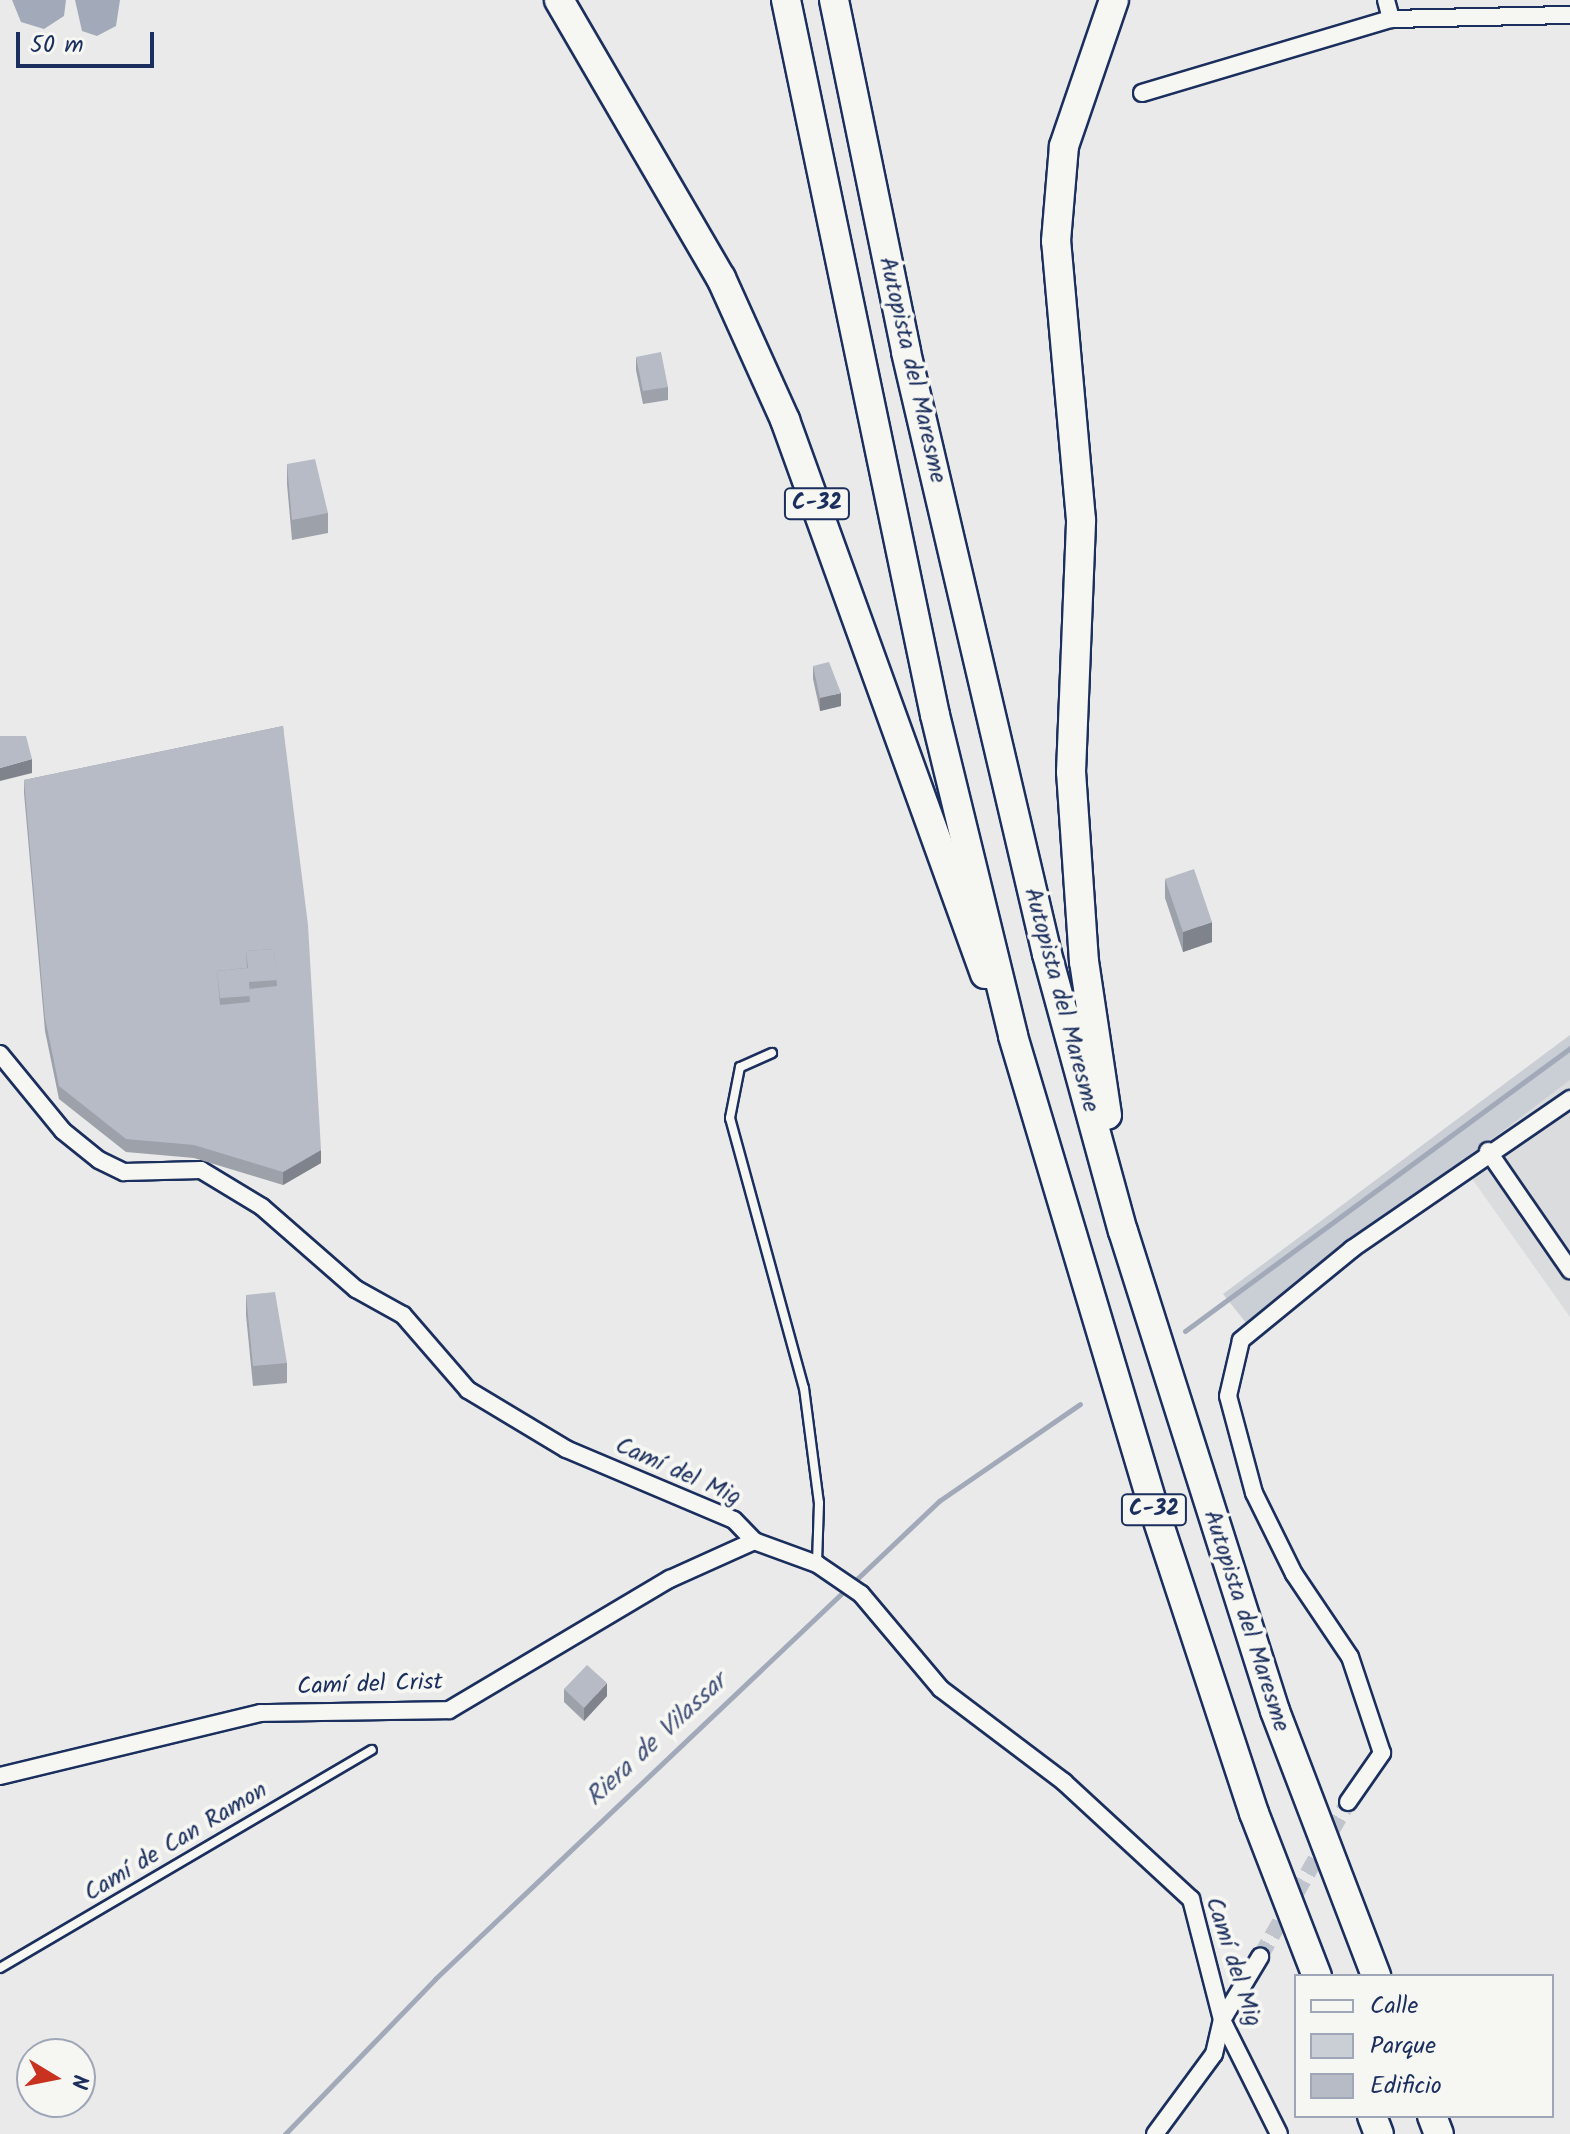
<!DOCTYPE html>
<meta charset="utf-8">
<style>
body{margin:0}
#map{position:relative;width:1570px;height:2134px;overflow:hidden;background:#e9eae9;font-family:Kalam,sans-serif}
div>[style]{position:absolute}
.built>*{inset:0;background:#dadcde}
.green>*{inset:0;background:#caced5}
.water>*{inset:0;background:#a2aaba}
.stream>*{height:5px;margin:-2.5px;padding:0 2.5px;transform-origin:2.5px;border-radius:2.5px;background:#a2aaba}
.minor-tunnel>*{height:16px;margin-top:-8px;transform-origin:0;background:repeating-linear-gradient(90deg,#c0c5cd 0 16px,transparent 0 24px)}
.roads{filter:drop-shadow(2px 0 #1b2f5e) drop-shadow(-2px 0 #1b2f5e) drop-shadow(0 2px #1b2f5e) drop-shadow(0 -2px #1b2f5e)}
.service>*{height:8px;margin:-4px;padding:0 4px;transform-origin:4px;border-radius:4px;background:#f6f6f2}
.minor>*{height:16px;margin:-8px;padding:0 8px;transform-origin:8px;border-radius:8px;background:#f6f6f2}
.motorway>*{height:28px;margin:-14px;padding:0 14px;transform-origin:14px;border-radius:14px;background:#f6f6f2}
.wall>*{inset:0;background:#9da1aa}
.shaded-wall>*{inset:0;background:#7f838b}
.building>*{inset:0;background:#b6bbc6}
span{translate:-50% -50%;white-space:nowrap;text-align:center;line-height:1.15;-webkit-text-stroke:8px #f6f6f2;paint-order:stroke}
.shield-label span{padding:2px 6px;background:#f6f6f2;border:2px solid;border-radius:6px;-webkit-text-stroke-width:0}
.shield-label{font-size:22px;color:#1b2f5e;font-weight:700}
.street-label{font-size:24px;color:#1b2f5e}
.water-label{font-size:26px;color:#44547a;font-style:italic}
.legend{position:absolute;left:1294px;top:1974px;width:260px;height:144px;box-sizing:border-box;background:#f6f6f2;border:2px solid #9ea6b7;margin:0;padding:10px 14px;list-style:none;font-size:24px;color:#1b2f5e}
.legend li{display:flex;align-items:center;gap:16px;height:40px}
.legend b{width:40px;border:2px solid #9ea6b7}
.north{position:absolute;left:16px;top:2038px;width:80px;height:80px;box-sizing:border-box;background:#f6f6f2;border:2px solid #9ea6b7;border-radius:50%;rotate:100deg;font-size:22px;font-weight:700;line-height:32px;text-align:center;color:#1b2f5e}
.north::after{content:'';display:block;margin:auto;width:28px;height:36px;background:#c8321e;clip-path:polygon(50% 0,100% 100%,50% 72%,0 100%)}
.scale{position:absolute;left:16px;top:32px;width:138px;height:36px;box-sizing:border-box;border:4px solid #1b2f5e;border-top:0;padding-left:10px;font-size:24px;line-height:28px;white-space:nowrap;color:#1b2f5e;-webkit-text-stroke:6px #f6f6f2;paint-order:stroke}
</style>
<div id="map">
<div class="built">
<i style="clip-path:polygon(1570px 1080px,1570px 1317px,1458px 1159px)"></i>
</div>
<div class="green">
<i style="clip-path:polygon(1570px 1035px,1570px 1080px,1247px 1324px,1223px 1294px)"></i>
</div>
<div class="water">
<i style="clip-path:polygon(12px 0,66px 0,64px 16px,44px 29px,21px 22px)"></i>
<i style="clip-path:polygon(75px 0,120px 0,116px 26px,97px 36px,82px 31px)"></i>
</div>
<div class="stream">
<i style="left:1185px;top:1331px;width:478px;rotate:-36.3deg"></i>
<i style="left:285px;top:2134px;width:216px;rotate:-45.9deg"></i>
<i style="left:435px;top:1979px;width:695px;rotate:-43.48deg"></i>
<i style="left:939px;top:1501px;width:171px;rotate:-34.5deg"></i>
</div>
<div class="minor-tunnel">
<i style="left:1260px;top:1957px;width:178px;rotate:-60.4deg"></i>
</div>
<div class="roads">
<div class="service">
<i style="left:772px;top:1053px;width:35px;rotate:156deg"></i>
<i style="left:740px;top:1067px;width:52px;rotate:101.1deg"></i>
<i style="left:730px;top:1118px;width:280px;rotate:74.7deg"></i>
<i style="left:804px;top:1388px;width:116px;rotate:82.6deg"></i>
<i style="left:819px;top:1503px;width:61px;rotate:91.9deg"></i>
<i style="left:0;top:1968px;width:431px;rotate:-30.4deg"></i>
</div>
<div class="minor">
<i style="left:1386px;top:0;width:20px;rotate:75deg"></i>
<i style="left:1142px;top:93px;width:260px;rotate:-16.6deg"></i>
<i style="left:1391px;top:19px;width:179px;rotate:-1.3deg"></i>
<i style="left:0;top:1054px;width:99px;rotate:50.7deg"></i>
<i style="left:63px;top:1131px;width:46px;rotate:38.9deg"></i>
<i style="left:99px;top:1160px;width:28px;rotate:26deg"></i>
<i style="left:124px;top:1172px;width:77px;rotate:-1.5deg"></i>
<i style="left:201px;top:1170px;width:71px;rotate:31.2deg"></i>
<i style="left:262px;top:1207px;width:125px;rotate:41.1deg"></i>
<i style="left:356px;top:1289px;width:54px;rotate:29deg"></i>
<i style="left:403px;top:1315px;width:99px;rotate:49.1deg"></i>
<i style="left:468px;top:1390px;width:114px;rotate:31deg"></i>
<i style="left:566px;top:1449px;width:182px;rotate:22.9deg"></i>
<i style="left:734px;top:1520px;width:29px;rotate:46deg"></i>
<i style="left:754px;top:1541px;width:67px;rotate:20.1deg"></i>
<i style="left:817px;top:1564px;width:53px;rotate:34.3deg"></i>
<i style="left:861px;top:1594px;width:124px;rotate:49.9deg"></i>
<i style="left:941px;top:1689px;width:154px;rotate:37.1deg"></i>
<i style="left:1064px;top:1782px;width:173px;rotate:42.7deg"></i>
<i style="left:1191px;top:1899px;width:125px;rotate:75.6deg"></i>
<i style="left:1222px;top:2020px;width:127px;rotate:63.4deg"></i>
<i style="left:1488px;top:1151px;width:145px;rotate:55.4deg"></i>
<i style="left:0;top:1776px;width:268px;rotate:-13.6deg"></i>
<i style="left:261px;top:1713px;width:188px;rotate:-0.9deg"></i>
<i style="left:449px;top:1710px;width:257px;rotate:-30.7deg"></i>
<i style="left:670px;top:1579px;width:92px;rotate:-24.3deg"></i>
<i style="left:1348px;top:1802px;width:60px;rotate:-55.2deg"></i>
<i style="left:1382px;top:1753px;width:101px;rotate:-108.4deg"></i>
<i style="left:1350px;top:1657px;width:100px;rotate:-124deg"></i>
<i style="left:1294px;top:1574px;width:90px;rotate:-116.3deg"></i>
<i style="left:1254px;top:1493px;width:100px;rotate:-105deg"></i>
<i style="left:1228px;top:1396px;width:57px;rotate:-76.9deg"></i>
<i style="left:1241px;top:1340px;width:144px;rotate:-39.3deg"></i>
<i style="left:1352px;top:1249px;width:265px;rotate:-34.5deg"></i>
<i style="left:1155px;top:2134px;width:99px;rotate:-53.6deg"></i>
<i style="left:1214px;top:2054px;width:35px;rotate:-77deg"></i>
<i style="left:1222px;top:2020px;width:74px;rotate:-58.9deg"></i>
</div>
<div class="motorway">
<i style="left:559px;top:0;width:322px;rotate:59.8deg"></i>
<i style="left:721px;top:278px;width:156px;rotate:65.7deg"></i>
<i style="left:785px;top:420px;width:589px;rotate:70.15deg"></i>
<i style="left:786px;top:0;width:730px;rotate:78.23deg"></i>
<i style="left:935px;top:715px;width:330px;rotate:76.3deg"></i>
<i style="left:1013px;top:1036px;width:494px;rotate:73.4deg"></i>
<i style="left:1154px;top:1509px;width:320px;rotate:71.8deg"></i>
<i style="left:1254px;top:1813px;width:175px;rotate:68.9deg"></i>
<i style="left:834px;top:0;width:359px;rotate:78.4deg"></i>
<i style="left:906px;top:352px;width:618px;rotate:76.82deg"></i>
<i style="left:1047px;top:954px;width:287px;rotate:74.7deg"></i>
<i style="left:1123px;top:1231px;width:503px;rotate:72.43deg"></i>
<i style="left:1275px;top:1711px;width:284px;rotate:69.1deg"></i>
<i style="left:1107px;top:1115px;width:155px;rotate:-98.5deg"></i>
<i style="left:1084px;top:962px;width:190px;rotate:-93.9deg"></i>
<i style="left:1071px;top:772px;width:252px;rotate:-87.7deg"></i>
<i style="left:1081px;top:520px;width:280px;rotate:-95.1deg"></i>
<i style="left:1056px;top:241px;width:95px;rotate:-85.2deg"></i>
<i style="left:1064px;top:146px;width:154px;rotate:-71.1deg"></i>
<i style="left:1372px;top:2116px;width:19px;rotate:69deg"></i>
<i style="left:1432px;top:2116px;width:19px;rotate:69deg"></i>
</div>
</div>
<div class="wall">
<i style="clip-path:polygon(636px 357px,668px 387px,668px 400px,643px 404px,636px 370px)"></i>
<i style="clip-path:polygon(287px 464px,328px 513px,328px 533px,292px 540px,287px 484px)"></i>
<i style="clip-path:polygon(813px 666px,841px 706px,820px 711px,813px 679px)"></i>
<i style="clip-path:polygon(283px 726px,321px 1163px,283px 1185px,194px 1158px,126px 1152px,59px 1099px,45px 1031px,24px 793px,24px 780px)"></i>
<i style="clip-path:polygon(1165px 879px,1212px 942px,1183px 952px,1165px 898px)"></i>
<i style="clip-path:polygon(246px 1295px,287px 1363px,287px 1383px,253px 1386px,246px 1315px)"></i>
<i style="clip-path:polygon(564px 1689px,607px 1696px,584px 1721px,564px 1702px)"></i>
</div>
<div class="shaded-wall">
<i style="clip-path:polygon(841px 693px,841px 706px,820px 711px,820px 698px)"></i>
<i style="clip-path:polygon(32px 759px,32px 773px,0 781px,0 768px)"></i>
<i style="clip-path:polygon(1212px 922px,1212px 942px,1183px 952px,1183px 932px)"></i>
<i style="clip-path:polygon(321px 1150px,321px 1163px,283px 1185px,283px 1172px)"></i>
<i style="clip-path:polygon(607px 1683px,607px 1696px,584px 1721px,584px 1708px)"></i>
</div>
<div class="building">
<i style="clip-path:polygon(661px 352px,668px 387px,643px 391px,636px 357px)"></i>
<i style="clip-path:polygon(315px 459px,328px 513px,292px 520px,287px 464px)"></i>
<i style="clip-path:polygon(829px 662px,841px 693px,820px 698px,813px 666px)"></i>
<i style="clip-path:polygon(evenodd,283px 726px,308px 925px,321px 1150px,283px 1172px,194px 1145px,126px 1139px,59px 1086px,45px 1018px,24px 780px,283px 726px,274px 949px,277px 986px,249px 989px,250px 1002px,220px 1005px,217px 971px,247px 968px,246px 951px,274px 949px)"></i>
<i style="clip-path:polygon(0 736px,26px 736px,32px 759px,0 768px)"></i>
<i style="clip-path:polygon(1194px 869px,1212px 922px,1183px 932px,1165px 879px)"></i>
<i style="clip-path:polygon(274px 949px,277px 980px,249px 982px,250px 996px,220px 998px,217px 971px,248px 968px,246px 951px)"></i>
<i style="clip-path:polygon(275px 1292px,287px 1363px,253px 1366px,246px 1295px)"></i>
<i style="clip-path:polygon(587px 1665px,607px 1683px,584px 1708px,564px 1689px)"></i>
</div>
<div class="shield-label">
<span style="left:817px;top:504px">C-32</span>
<span style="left:1154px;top:1510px">C-32</span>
</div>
<div class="street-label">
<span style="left:912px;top:370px;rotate:77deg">Autopista del Maresme</span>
<span style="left:1061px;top:1000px;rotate:75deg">Autopista del Maresme</span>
<span style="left:678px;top:1472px;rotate:24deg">Camí del Mig</span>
<span style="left:1246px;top:1621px;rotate:72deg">Autopista del Maresme</span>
<span style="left:370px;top:1685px;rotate:-2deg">Camí del Crist</span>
<span style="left:176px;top:1842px;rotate:-31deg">Camí de Can Ramon</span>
<span style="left:1233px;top:1962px;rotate:72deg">Camí del Mig</span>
</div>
<div class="water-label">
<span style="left:657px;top:1741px;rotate:-43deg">Riera de Vilassar</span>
</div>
<ul class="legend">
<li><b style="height:10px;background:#f6f6f2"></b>Calle</li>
<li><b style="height:22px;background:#caced5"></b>Parque</li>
<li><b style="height:22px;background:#b6bbc6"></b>Edificio</li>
</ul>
<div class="north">N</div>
<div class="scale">50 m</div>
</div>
